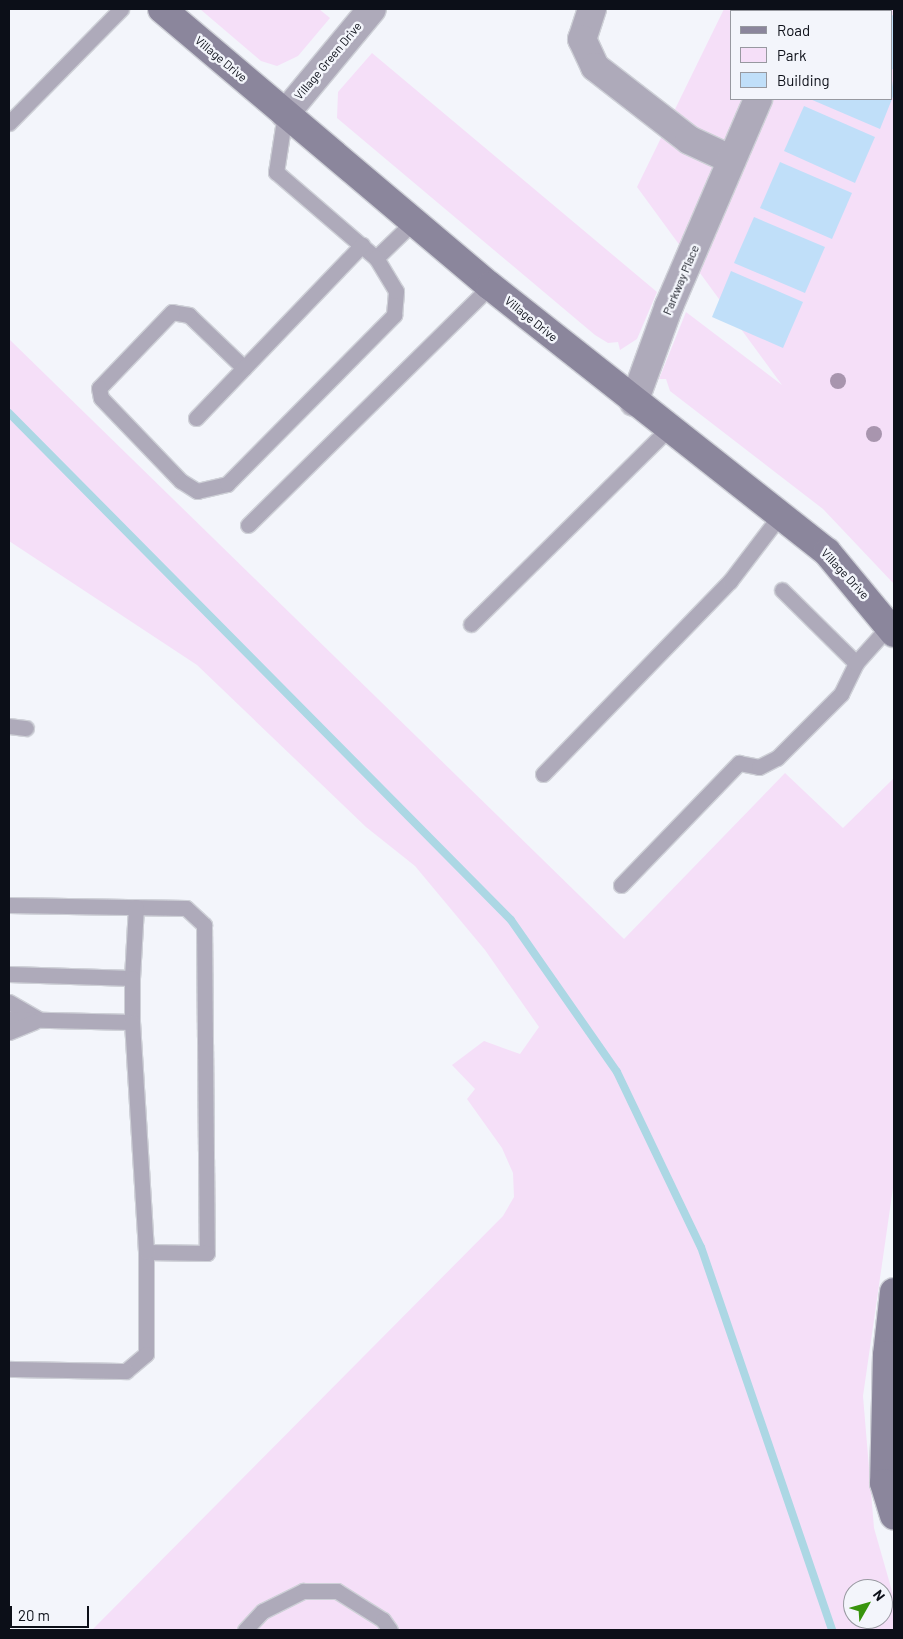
<!DOCTYPE html>
<style>
body{margin:0}
#map{position:relative;width:903px;height:1639px;overflow:hidden;background:#f3f5fb;font-family:Barlow,sans-serif}
div>[style]{position:absolute}
.green>*{inset:0;background:#f5dff8}
.stream>*{height:8px;margin:-4px;padding:0 4px;transform-origin:4px;border-radius:4px;background:#acd7e4}
.building>*{inset:0;background:#c0dff9}
.roads{filter:drop-shadow(1px 0 #ced0d7) drop-shadow(-1px 0 #ced0d7) drop-shadow(0 1px #ced0d7) drop-shadow(0 -1px #ced0d7)}
.lane>*{height:15px;margin:-7.5px;padding:0 7.5px;transform-origin:7.5px;border-radius:7.5px;background:#aeaaba}
.street>*{height:28px;margin:-14px;padding:0 14px;transform-origin:14px;border-radius:14px;background:#aeaaba}
.secondary>*{height:28px;margin:-14px;padding:0 14px;transform-origin:14px;border-radius:14px;background:#8b869c}
.trees>*{width:16px;height:16px;margin:-8px;border-radius:50%;background:#a895ae}
span{translate:-50% -50%;white-space:nowrap;text-align:center;line-height:1.15;-webkit-text-stroke:5px #f3f5fb;paint-order:stroke}
.street-label{font-size:12px;color:#0c0f18}
.frame{position:absolute;inset:0;border:10px solid #0c0f18;pointer-events:none}
.legend{position:absolute;left:730px;top:10px;width:162px;height:90px;box-sizing:border-box;background:#f3f5fb;border:1px solid #9799a0;margin:0;padding:6px 9px;list-style:none;font-size:15px;color:#0c0f18}
.legend li{display:flex;align-items:center;gap:10px;height:25px}
.legend b{width:25px;border:1px solid #9799a0}
.north{position:absolute;left:843px;top:1579px;width:50px;height:50px;box-sizing:border-box;background:#f3f5fb;border:1px solid #9799a0;border-radius:50%;rotate:52deg;font-size:14px;font-weight:700;line-height:20px;text-align:center;color:#0c0f18}
.north::after{content:'';display:block;margin:auto;width:18px;height:22px;background:#38940d;clip-path:polygon(50% 0,100% 100%,50% 72%,0 100%)}
.scale{position:absolute;left:10px;top:1606px;width:79px;height:22px;box-sizing:border-box;border:2px solid #0c0f18;border-top:0;padding-left:6px;font-size:15px;line-height:18px;white-space:nowrap;color:#0c0f18;-webkit-text-stroke:4px #f3f5fb;paint-order:stroke}
</style>
<div id="map">
<div class="green">
<i style="clip-path:polygon(200px 9px,319px 9px,330px 18px,298px 56px,277px 66px,261px 61px)"></i>
<i style="clip-path:polygon(evenodd,724px 9px,894px 9px,894px 584px,823px 509px,670px 391px,666px 379px,659px 379px,686px 312px,782px 385px,637px 187px,724px 9px,732px 11px,892px 11px,892px 99px,732px 99px,732px 11px)"></i>
<i style="clip-path:polygon(372px 53px,657px 292px,637px 339px,620px 350px,618px 342px,608px 343px,595px 335px,337px 118px,338px 92px)"></i>
<i style="clip-path:polygon(evenodd,9px 339px,624px 939px,785px 773px,843px 828px,894px 778px,894px 1181px,863px 1396px,874px 1528px,894px 1598px,894px 1630px,92px 1630px,503px 1216px,514px 1197px,513px 1173px,502px 1148px,467px 1099px,475px 1089px,452px 1065px,484px 1041px,520px 1054px,539px 1027px,485px 950px,415px 866px,366px 827px,197px 665px,9px 541px,9px 339px,853px 1589px,883px 1589px,883px 1619px,853px 1619px,853px 1589px)"></i>
</div>
<div class="stream">
<i style="left:9px;top:413px;width:713px;rotate:45.28deg"></i>
<i style="left:511px;top:920px;width:185px;rotate:55.1deg"></i>
<i style="left:617px;top:1072px;width:194px;rotate:64.4deg"></i>
<i style="left:701px;top:1247px;width:405px;rotate:71.1deg"></i>
</div>
<div class="building">
<i style="clip-path:polygon(846px 9px,878px 9px,884px 11px,845px 11px)"></i>
<i style="clip-path:polygon(892px 15px,894px 16px,894px 70px,892px 69px)"></i>
<i style="clip-path:polygon(892px 80px,894px 94px,880px 129px,810px 99px,892px 99px)"></i>
<i style="clip-path:polygon(804px 106px,875px 137px,855px 183px,784px 151px)"></i>
<i style="clip-path:polygon(780px 162px,852px 193px,832px 239px,760px 208px)"></i>
<i style="clip-path:polygon(754px 217px,825px 247px,805px 293px,734px 263px)"></i>
<i style="clip-path:polygon(731px 271px,803px 302px,783px 348px,712px 317px)"></i>
</div>
<div class="roads">
<div class="lane">
<i style="left:285px;top:114px;width:59px;rotate:98.8deg"></i>
<i style="left:276px;top:172px;width:132px;rotate:40.7deg"></i>
<i style="left:376px;top:258px;width:53px;rotate:-44.2deg"></i>
<i style="left:9px;top:123px;width:160px;rotate:-45.5deg"></i>
<i style="left:244px;top:368px;width:76px;rotate:-136.1deg"></i>
<i style="left:189px;top:315px;width:17px;rotate:-170deg"></i>
<i style="left:172px;top:312px;width:105px;rotate:133.8deg"></i>
<i style="left:99px;top:388px;width:10px;rotate:79deg"></i>
<i style="left:101px;top:398px;width:115px;rotate:46.1deg"></i>
<i style="left:181px;top:481px;width:19px;rotate:32deg"></i>
<i style="left:197px;top:491px;width:31px;rotate:-13deg"></i>
<i style="left:227px;top:484px;width:238px;rotate:-45.3deg"></i>
<i style="left:394px;top:315px;width:24px;rotate:-85deg"></i>
<i style="left:396px;top:291px;width:39px;rotate:-121deg"></i>
<i style="left:196px;top:418px;width:240px;rotate:-46.2deg"></i>
<i style="left:248px;top:525px;width:340px;rotate:-44.6deg"></i>
<i style="left:782px;top:590px;width:104px;rotate:44.6deg"></i>
<i style="left:471px;top:624px;width:277px;rotate:-44.7deg"></i>
<i style="left:9px;top:726px;width:17px;rotate:7deg"></i>
<i style="left:543px;top:774px;width:269px;rotate:-45.9deg"></i>
<i style="left:730px;top:581px;width:84px;rotate:-52.7deg"></i>
<i style="left:621px;top:885px;width:170px;rotate:-46deg"></i>
<i style="left:739px;top:763px;width:20px;rotate:11deg"></i>
<i style="left:759px;top:767px;width:20px;rotate:-27deg"></i>
<i style="left:777px;top:758px;width:91px;rotate:-45deg"></i>
<i style="left:841px;top:694px;width:34px;rotate:-64deg"></i>
<i style="left:856px;top:663px;width:50px;rotate:-48.3deg"></i>
<i style="left:9px;top:905px;width:177px;rotate:1deg"></i>
<i style="left:186px;top:908px;width:25px;rotate:43deg"></i>
<i style="left:204px;top:925px;width:328px;rotate:89.5deg"></i>
<i style="left:207px;top:1253px;width:61px;rotate:-179.1deg"></i>
<i style="left:146px;top:1252px;width:102px;rotate:90deg"></i>
<i style="left:146px;top:1354px;width:26px;rotate:140deg"></i>
<i style="left:126px;top:1371px;width:117px;rotate:-179deg"></i>
<i style="left:9px;top:974px;width:123px;rotate:1.9deg"></i>
<i style="left:132px;top:978px;width:71px;rotate:-86.8deg"></i>
<i style="left:9px;top:1002px;width:34px;rotate:30deg"></i>
<i style="left:9px;top:1019px;width:123px;rotate:1.4deg"></i>
<i style="left:132px;top:1022px;width:44px;rotate:-90deg"></i>
<i style="left:132px;top:1022px;width:230px;rotate:86.5deg"></i>
<i style="left:9px;top:1032px;width:27px;rotate:-22deg"></i>
<i style="left:245px;top:1630px;width:26px;rotate:-47deg"></i>
<i style="left:263px;top:1611px;width:45px;rotate:-26.6deg"></i>
<i style="left:303px;top:1591px;width:34px"></i>
<i style="left:337px;top:1591px;width:54px;rotate:32.2deg"></i>
<i style="left:383px;top:1620px;width:12px;rotate:55deg"></i>
</div>
<div class="street">
<i style="left:592px;top:9px;width:32px;rotate:108deg"></i>
<i style="left:582px;top:39px;width:31px;rotate:65deg"></i>
<i style="left:595px;top:67px;width:119px;rotate:37.8deg"></i>
<i style="left:689px;top:140px;width:47px;rotate:24.9deg"></i>
<i style="left:796px;top:11px;width:2px;rotate:-63deg"></i>
<i style="left:285px;top:114px;width:136px;rotate:-50.4deg"></i>
<i style="left:634px;top:402px;width:102px;rotate:-70deg"></i>
<i style="left:669px;top:306px;width:225px;rotate:-66.7deg"></i>
</div>
<div class="secondary">
<i style="left:162px;top:9px;width:429px;rotate:40.2deg"></i>
<i style="left:490px;top:286px;width:429px;rotate:38.3deg"></i>
<i style="left:827px;top:552px;width:105px;rotate:50.4deg"></i>
<i style="left:894px;top:1292px;width:63px;rotate:96.3deg"></i>
<i style="left:887px;top:1355px;width:128px;rotate:91.3deg"></i>
<i style="left:884px;top:1483px;width:34px;rotate:73deg"></i>
</div>
</div>
<div class="trees">
<i style="left:838px;top:381px"></i>
<i style="left:874px;top:434px"></i>
</div>
<div class="street-label">
<span style="left:221px;top:59px;rotate:40deg">Village Drive</span>
<span style="left:328px;top:61px;rotate:-50deg">Village Green Drive</span>
<span style="left:681px;top:280px;rotate:-67deg">Parkway Place</span>
<span style="left:531px;top:319px;rotate:39deg">Village Drive</span>
<span style="left:845px;top:574px;rotate:47deg">Village Drive</span>
</div>
<div class="frame"></div>
<ul class="legend">
<li><b style="height:6px;background:#8b869c"></b>Road</li>
<li><b style="height:14px;background:#f5dff8"></b>Park</li>
<li><b style="height:14px;background:#c0dff9"></b>Building</li>
</ul>
<div class="north">N</div>
<div class="scale">20 m</div>
</div>
